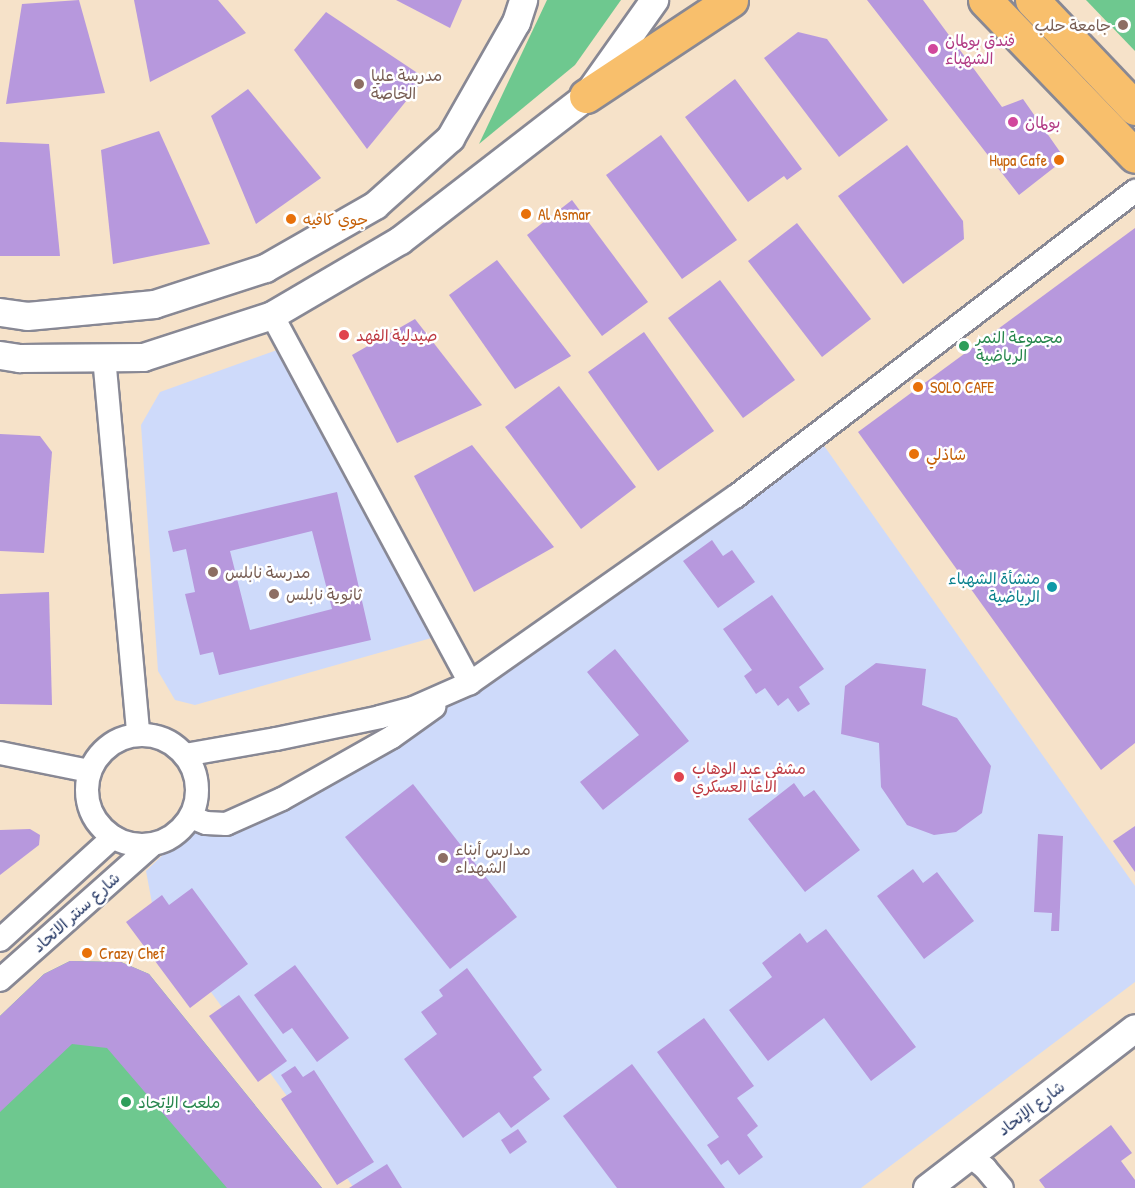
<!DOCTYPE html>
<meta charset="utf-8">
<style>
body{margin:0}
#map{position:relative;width:1135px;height:1188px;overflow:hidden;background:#f6e2c9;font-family:"Patrick Hand","Playpen Sans Arabic",sans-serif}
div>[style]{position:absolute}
.built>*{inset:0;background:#cedafa}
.green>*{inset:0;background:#6ec88f}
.building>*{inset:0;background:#b798dd}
.roads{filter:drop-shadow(2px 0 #888894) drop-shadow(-2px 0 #888894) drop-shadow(0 2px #888894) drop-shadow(0 -2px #888894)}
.minor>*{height:22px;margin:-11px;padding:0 11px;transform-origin:11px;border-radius:11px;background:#fff}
.minor>.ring{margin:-11px;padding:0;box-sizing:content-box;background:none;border:22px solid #fff;border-radius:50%}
.tertiary>*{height:27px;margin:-13.5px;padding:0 13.5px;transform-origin:13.5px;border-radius:13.5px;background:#fff}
.primary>*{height:33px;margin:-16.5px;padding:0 16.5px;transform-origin:16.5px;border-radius:16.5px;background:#f8bf6c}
.dots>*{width:16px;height:16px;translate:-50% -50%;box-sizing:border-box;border:3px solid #fff;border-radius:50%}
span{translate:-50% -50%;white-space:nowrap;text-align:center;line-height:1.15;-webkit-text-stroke:5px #fff;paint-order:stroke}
.education-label{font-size:16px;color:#785e54}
.right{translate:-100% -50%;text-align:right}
.left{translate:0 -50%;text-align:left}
.hotel-label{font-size:16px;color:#b23c85}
.food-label{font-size:16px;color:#c56008}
.health-label{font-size:16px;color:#be3a42}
.leisure-label{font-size:16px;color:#27864d}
.culture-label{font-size:16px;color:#0d838f}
.street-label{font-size:16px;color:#1b2f5e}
</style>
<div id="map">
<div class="built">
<i style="clip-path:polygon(277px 350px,435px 637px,195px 705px,175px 700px,158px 671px,141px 425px,160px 392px)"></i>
<i style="clip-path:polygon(820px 440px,1135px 886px,1135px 982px,861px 1188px,354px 1188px,154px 914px,146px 871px,190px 829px,410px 726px)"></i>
</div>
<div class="green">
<i style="clip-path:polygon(547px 0,621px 0,575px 65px,479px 144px)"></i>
<i style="clip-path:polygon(1086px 0,1135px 0,1135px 51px)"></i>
<i style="clip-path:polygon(70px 961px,121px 962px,149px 974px,322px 1188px,0 1188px,0 1016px,44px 974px)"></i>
</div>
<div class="building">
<i style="clip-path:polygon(79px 0,105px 93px,6px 104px,22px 4px)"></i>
<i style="clip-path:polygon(134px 0,218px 0,246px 33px,150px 82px)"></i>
<i style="clip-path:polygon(396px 0,462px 0,450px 28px)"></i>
<i style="clip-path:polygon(867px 0,923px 0,1002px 107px,1023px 99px,1065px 159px,1019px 195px)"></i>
<i style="clip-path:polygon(326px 12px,425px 78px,367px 149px,294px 50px)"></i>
<i style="clip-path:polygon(798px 32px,827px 39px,888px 120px,839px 157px,764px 58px)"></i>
<i style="clip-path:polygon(735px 79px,802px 169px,787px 180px,784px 176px,748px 202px,685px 117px)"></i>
<i style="clip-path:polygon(248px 89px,321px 178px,256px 224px,211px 116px)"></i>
<i style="clip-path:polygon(159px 131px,210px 244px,113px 264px,101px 150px)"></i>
<i style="clip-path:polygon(661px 135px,737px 240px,682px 279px,606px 175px)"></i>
<i style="clip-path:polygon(0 142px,49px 144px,60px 256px,0 256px)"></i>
<i style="clip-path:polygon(907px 145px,963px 221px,964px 239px,903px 284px,838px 196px)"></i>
<i style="clip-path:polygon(572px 200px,648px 302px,602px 336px,527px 235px)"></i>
<i style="clip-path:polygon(797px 223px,871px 319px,822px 357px,748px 261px)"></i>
<i style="clip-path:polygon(1135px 228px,1135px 743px,1101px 770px,858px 432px)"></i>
<i style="clip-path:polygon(497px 260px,571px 356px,515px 389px,449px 295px)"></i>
<i style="clip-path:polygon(720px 280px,795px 380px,743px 418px,668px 318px)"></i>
<i style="clip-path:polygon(415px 319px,482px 405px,397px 443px,352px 355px)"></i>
<i style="clip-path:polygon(644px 332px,714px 431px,658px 471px,588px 372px)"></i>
<i style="clip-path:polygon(559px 386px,636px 487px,581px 529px,505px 427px)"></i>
<i style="clip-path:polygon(0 434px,40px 436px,52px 452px,44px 553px,0 551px)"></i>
<i style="clip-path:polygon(472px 445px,554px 547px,474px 592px,414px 476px)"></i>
<i style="clip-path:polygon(evenodd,337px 492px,371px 640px,219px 675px,213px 652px,200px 655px,185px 594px,195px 592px,186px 549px,173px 552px,168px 531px,337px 492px,312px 531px,332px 609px,250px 630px,230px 551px,312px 531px)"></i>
<i style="clip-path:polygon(712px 540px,723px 556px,732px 550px,755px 582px,718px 608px,683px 561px)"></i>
<i style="clip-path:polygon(49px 592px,52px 705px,0 704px,0 594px)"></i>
<i style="clip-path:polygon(772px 595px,824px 669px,799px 687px,810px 704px,798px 712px,788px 698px,778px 706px,765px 688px,756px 694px,744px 676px,752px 670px,723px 629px)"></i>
<i style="clip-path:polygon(615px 649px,689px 741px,603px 810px,580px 782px,639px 735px,587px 672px)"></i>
<i style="clip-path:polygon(876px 663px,926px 669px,922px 705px,957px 718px,991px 766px,982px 813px,956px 832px,934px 835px,907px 825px,881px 787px,879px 743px,841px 734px,845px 686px)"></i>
<i style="clip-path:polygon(794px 783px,804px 797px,814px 790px,860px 850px,805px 892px,748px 819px)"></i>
<i style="clip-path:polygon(413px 784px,517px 917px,450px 969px,345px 837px)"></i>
<i style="clip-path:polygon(1135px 826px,1135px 872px,1113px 841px)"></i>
<i style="clip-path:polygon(30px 829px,40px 835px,39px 845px,0 875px,0 830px)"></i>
<i style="clip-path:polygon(1038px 834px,1063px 836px,1059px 931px,1051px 931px,1052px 913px,1034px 912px)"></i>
<i style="clip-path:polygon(913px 869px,923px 883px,937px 872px,974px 921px,924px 959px,877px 896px)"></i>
<i style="clip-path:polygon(192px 888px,248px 964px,190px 1008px,126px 922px,162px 895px,169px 905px)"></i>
<i style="clip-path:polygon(826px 929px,916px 1047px,871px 1081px,824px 1018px,768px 1061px,729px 1010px,772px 977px,762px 963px,800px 933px,807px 943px)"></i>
<i style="clip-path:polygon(70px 961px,121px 962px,149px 974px,322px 1188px,227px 1188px,107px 1048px,72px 1044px,0 1112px,0 1016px,44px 974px)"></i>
<i style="clip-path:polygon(295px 965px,349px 1038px,317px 1062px,292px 1028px,283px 1034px,254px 995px)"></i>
<i style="clip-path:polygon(467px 968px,542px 1070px,533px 1077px,550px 1099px,511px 1128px,499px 1112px,463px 1138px,404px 1059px,437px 1034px,421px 1012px,443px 996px,439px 990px)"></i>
<i style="clip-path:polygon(239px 995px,287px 1061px,258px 1082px,209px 1016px)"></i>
<i style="clip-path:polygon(704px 1018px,754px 1086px,737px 1098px,758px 1126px,747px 1135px,763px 1157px,739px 1175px,728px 1160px,721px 1165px,707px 1145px,719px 1137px,657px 1052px)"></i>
<i style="clip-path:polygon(632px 1064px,725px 1188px,617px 1188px,563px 1116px)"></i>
<i style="clip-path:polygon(295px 1066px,303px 1077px,314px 1070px,374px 1162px,337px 1185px,281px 1099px,292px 1092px,281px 1075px)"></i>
<i style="clip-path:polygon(1111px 1125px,1132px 1153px,1121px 1161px,1135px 1180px,1135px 1188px,1045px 1188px,1039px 1180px)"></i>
<i style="clip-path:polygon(518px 1129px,527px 1142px,510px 1154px,501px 1140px)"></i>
<i style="clip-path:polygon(387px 1164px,402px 1188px,349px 1188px)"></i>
</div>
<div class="roads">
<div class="minor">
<i style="left:272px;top:315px;width:418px;rotate:61.7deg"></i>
<i style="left:104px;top:357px;width:379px;rotate:84.8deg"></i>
<i class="ring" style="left:87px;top:735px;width:88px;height:88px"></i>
<i style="left:0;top:753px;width:91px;rotate:11.4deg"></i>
<i style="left:185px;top:755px;width:92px;rotate:-10deg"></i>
<i style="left:276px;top:739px;width:106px;rotate:-11.9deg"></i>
<i style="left:380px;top:717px;width:34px;rotate:-15deg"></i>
<i style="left:413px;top:708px;width:62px;rotate:-23.7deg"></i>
<i style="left:470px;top:683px;width:324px;rotate:-35.1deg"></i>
<i style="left:735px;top:497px;width:504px;rotate:-37.42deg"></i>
<i style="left:191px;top:817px;width:16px;rotate:22deg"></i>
<i style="left:206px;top:823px;width:20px;rotate:3deg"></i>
<i style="left:226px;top:824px;width:61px;rotate:-24.1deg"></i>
<i style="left:282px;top:799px;width:126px;rotate:-29.4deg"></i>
<i style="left:392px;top:737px;width:52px;rotate:-35.5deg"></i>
<i style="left:0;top:940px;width:153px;rotate:-42.3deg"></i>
<i style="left:0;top:980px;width:203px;rotate:-41.6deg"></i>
<i style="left:969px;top:1155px;width:21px;rotate:39deg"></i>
<i style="left:985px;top:1168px;width:26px;rotate:50deg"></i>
</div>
<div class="tertiary">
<i style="left:0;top:312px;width:27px;rotate:8deg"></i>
<i style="left:27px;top:316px;width:128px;rotate:-5.4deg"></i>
<i style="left:154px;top:304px;width:117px;rotate:-18deg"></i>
<i style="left:265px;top:268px;width:127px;rotate:-29.8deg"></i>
<i style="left:375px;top:205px;width:101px;rotate:-41.8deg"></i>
<i style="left:450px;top:138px;width:133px;rotate:-60.4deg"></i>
<i style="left:516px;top:22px;width:23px;rotate:-72deg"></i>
<i style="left:0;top:355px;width:20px;rotate:9deg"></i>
<i style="left:20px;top:358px;width:123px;rotate:-0.5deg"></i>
<i style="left:143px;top:357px;width:136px;rotate:-18deg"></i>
<i style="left:272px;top:315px;width:148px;rotate:-30.4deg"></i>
<i style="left:400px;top:240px;width:235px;rotate:-37.7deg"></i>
<i style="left:586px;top:96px;width:118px;rotate:-54.7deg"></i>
<i style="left:927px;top:1188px;width:262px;rotate:-37.6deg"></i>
</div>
<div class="primary">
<i style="left:985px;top:0;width:216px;rotate:46.1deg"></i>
<i style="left:1032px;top:0;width:149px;rotate:46.4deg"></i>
<i style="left:586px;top:96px;width:174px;rotate:-33.5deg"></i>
</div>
</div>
<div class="dots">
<i style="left:1123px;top:25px;background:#8d6e63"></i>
<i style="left:933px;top:49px;background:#d1479c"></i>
<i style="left:359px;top:84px;background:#8d6e63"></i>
<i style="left:1013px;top:122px;background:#d1479c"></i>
<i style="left:1059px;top:160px;background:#e8710a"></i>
<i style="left:526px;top:214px;background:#e8710a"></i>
<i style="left:291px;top:219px;background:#e8710a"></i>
<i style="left:344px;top:335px;background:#e0444e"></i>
<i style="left:964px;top:346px;background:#2e9e5b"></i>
<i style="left:918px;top:387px;background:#e8710a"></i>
<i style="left:914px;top:454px;background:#e8710a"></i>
<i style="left:213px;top:572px;background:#8d6e63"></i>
<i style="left:1052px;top:587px;background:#0f9aa8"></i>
<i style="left:274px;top:594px;background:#8d6e63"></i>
<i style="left:679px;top:777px;background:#e0444e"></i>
<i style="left:443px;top:858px;background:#8d6e63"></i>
<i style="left:87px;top:953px;background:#e8710a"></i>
<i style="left:126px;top:1102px;background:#2e9e5b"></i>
</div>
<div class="education-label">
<span class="right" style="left:1111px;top:25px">جامعة حلب</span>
<span class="left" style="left:371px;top:84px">مدرسة عليا<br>الخاصة</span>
<span class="left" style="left:225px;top:572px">مدرسة نابلس</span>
<span class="left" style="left:286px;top:594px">ثانوية نابلس</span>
<span class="left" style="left:455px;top:858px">مدارس أبناء<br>الشهداء</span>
</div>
<div class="hotel-label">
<span class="left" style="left:945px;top:49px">فندق بولمان<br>الشهباء</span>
<span class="left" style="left:1025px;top:122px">بولمان</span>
</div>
<div class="food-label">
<span class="right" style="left:1047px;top:160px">Hupa Cafe</span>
<span class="left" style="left:538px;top:214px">Al Asmar</span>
<span class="left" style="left:303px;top:219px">جوي كافيه</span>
<span class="left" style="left:930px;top:387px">SOLO CAFE</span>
<span class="left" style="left:926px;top:454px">شاذلي</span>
<span class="left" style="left:99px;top:953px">Crazy Chef</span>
</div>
<div class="health-label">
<span class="left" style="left:356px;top:335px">صيدلية الفهد</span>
<span class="left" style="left:692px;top:777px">مشفى عبد الوهاب<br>الاغا العسكري</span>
</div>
<div class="leisure-label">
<span class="left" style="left:976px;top:346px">مجموعة النمر<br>الرياضية</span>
<span class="left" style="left:138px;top:1102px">ملعب الإتحاد</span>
</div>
<div class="culture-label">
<span class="right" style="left:1040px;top:587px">منشأة الشهباء<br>الرياضية</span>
</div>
<div class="street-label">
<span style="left:76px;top:912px;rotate:-42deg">شارع سنتر الاتحاد</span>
<span style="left:1031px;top:1108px;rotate:-37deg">شارع الإتحاد</span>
</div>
</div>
